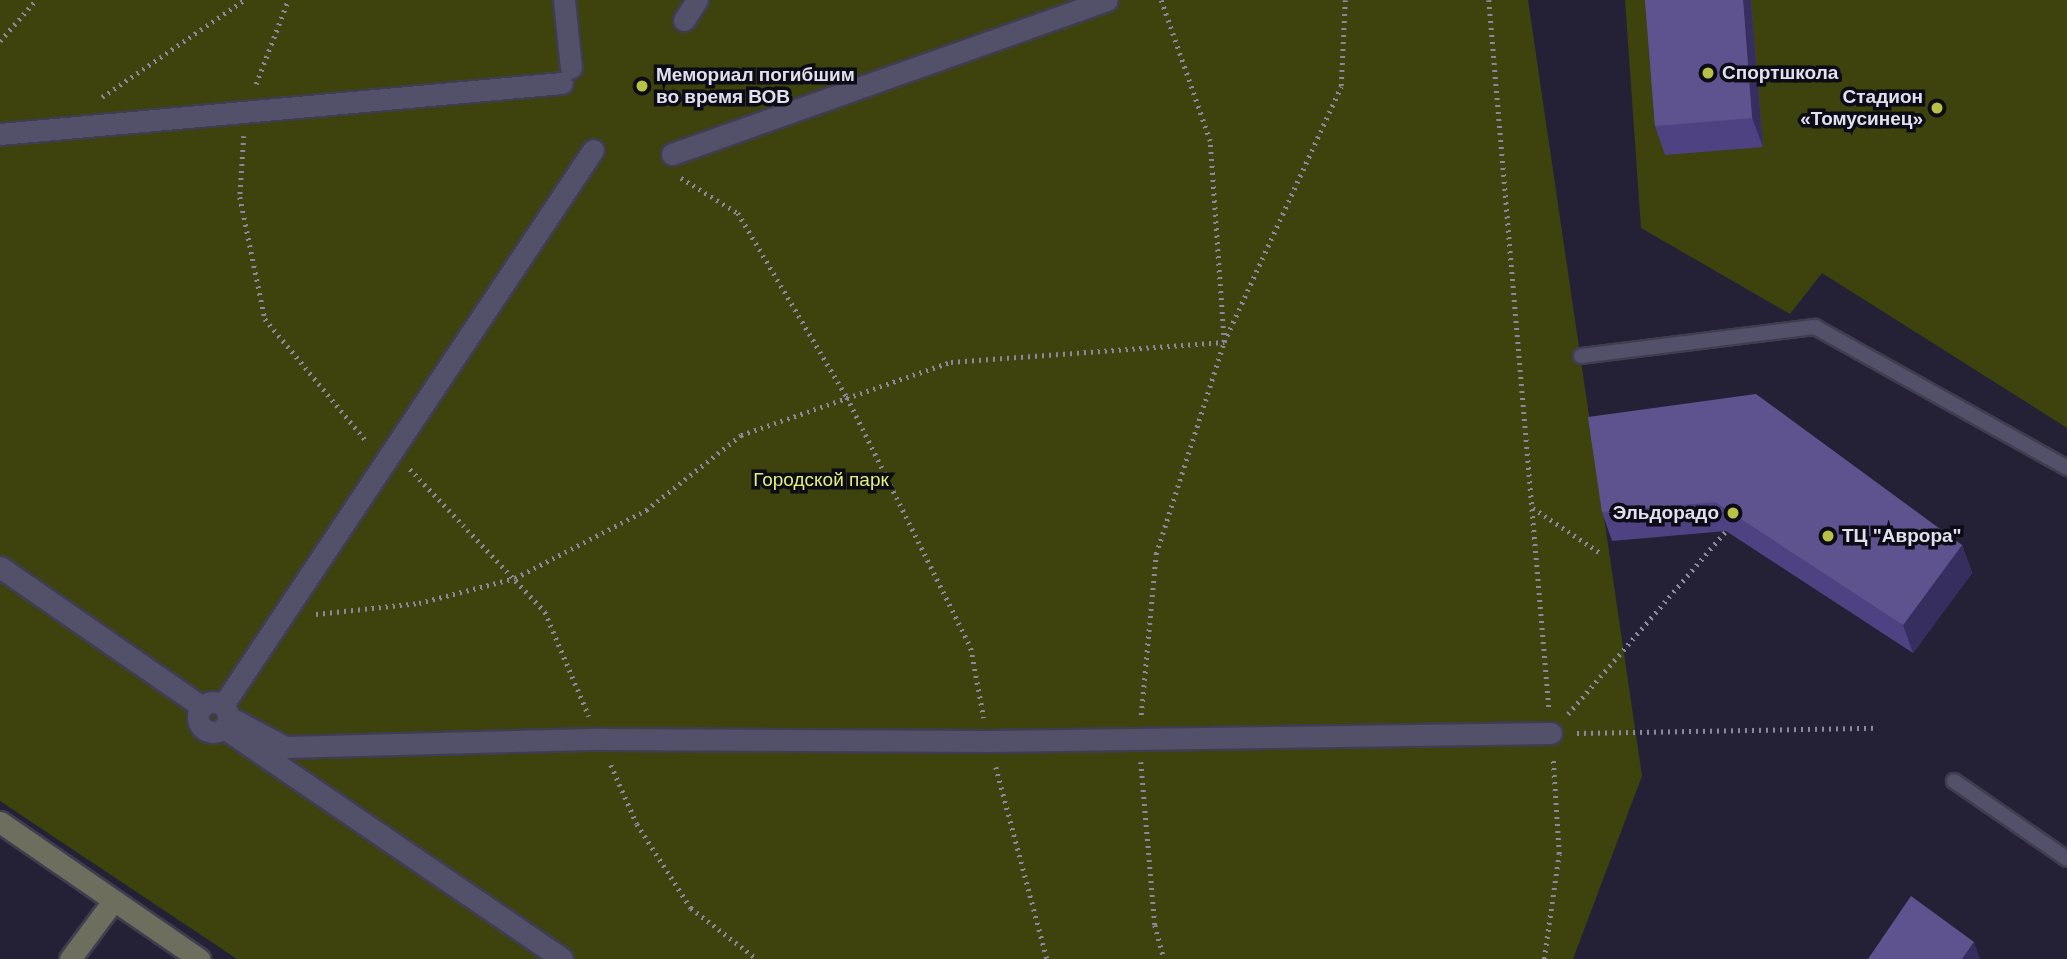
<!DOCTYPE html>
<meta charset="utf-8">
<style>
body{margin:0}
#map{position:relative;width:2067px;height:959px;overflow:hidden;background:#242137;font-family:Arial,sans-serif}
div>[style]{position:absolute}
.green>*{inset:0;background:#3e420c}
.path>*{height:4.5px;margin-top:-2.25px;transform-origin:0;background:repeating-linear-gradient(90deg,#8a889a 0 2px,transparent 0 7px)}
.roads{filter:drop-shadow(2px 0 #413d50) drop-shadow(-2px 0 #413d50) drop-shadow(0 2px #413d50) drop-shadow(0 -2px #413d50)}
.lane>*{height:14px;margin:-7px;padding:0 7px;transform-origin:7px;border-radius:7px;background:#535069}
.street>*{height:21px;margin:-10.5px;padding:0 10.5px;transform-origin:10.5px;border-radius:10.5px;background:#535069}
.street>.ring{margin:-10.5px;padding:0;box-sizing:content-box;background:none;border:21px solid #535069;border-radius:50%}
.secondary>*{height:21px;margin:-10.5px;padding:0 10.5px;transform-origin:10.5px;border-radius:10.5px;background:#6d6e5d}
.wall>*{inset:0;background:#4f4283}
.shaded-wall>*{inset:0;background:#372e60}
.building>*{inset:0;background:#5f538f}
.dots>*{width:19px;height:19px;translate:-50% -50%;box-sizing:border-box;border:4px solid #0d0c16;border-radius:50%}
span{translate:-50% -50%;white-space:nowrap;text-align:center;line-height:1.15;-webkit-text-stroke:7px #0d0c16;paint-order:stroke}
.poi-label{font-size:19px;color:#e1e0ef;font-weight:700}
.left{translate:0 -50%;text-align:left}
.right{translate:-100% -50%;text-align:right}
.park-label{font-size:19px;color:#e4ef78}
</style>
<div id="map">
<div class="green">
<i style="clip-path:polygon(0 0,1528px 0,1642px 776px,1573px 959px,237px 959px,0 801px)"></i>
<i style="clip-path:polygon(1625px 0,2067px 0,2067px 428px,1822px 273px,1790px 314px,1641px 228px)"></i>
</div>
<div class="path">
<i style="left:1489px;top:0;width:710px;rotate:85.15deg"></i>
<i style="left:0;top:41px;width:55px;rotate:-48.7deg"></i>
<i style="left:256px;top:84px;width:90px;rotate:-69.1deg"></i>
<i style="left:102px;top:97px;width:172px;rotate:-34.3deg"></i>
<i style="left:244px;top:136px;width:61px;rotate:93.8deg"></i>
<i style="left:240px;top:197px;width:125px;rotate:78.4deg"></i>
<i style="left:265px;top:319px;width:160px;rotate:50.3deg"></i>
<i style="left:681px;top:178px;width:67px;rotate:31.6deg"></i>
<i style="left:738px;top:213px;width:214px;rotate:59.4deg"></i>
<i style="left:847px;top:397px;width:280px;rotate:63.7deg"></i>
<i style="left:971px;top:648px;width:71px;rotate:79.5deg"></i>
<i style="left:410px;top:469px;width:197px;rotate:46.6deg"></i>
<i style="left:545px;top:612px;width:113px;rotate:67.1deg"></i>
<i style="left:1533px;top:508px;width:83px;rotate:33.7deg"></i>
<i style="left:316px;top:614px;width:104px;rotate:-6.1deg"></i>
<i style="left:419px;top:603px;width:99px;rotate:-14.6deg"></i>
<i style="left:515px;top:578px;width:148px;rotate:-27.4deg"></i>
<i style="left:646px;top:510px;width:121px;rotate:-38.3deg"></i>
<i style="left:741px;top:435px;width:222px;rotate:-19.2deg"></i>
<i style="left:951px;top:362px;width:274px;rotate:-4.2deg"></i>
<i style="left:1224px;top:342px;width:201px;rotate:-94deg"></i>
<i style="left:1210px;top:141px;width:149px;rotate:-109.2deg"></i>
<i style="left:1568px;top:714px;width:242px;rotate:-49.2deg"></i>
<i style="left:1141px;top:715px;width:162px;rotate:-84.7deg"></i>
<i style="left:1156px;top:554px;width:223px;rotate:-72.2deg"></i>
<i style="left:1224px;top:342px;width:281px;rotate:-65.4deg"></i>
<i style="left:1341px;top:86px;width:86px;rotate:-87.3deg"></i>
<i style="left:1577px;top:733px;width:300px;rotate:-1deg"></i>
<i style="left:1141px;top:762px;width:164px;rotate:85.1deg"></i>
<i style="left:1155px;top:925px;width:35px;rotate:75deg"></i>
<i style="left:611px;top:765px;width:64px;rotate:66.2deg"></i>
<i style="left:637px;top:824px;width:100px;rotate:57.3deg"></i>
<i style="left:691px;top:908px;width:83px;rotate:37.7deg"></i>
<i style="left:996px;top:767px;width:199px;rotate:75.1deg"></i>
<i style="left:1544px;top:959px;width:106px;rotate:-81.9deg"></i>
<i style="left:1559px;top:854px;width:96px;rotate:-93.6deg"></i>
</div>
<div class="roads">
<div class="lane">
<i style="left:1581px;top:356px;width:236px;rotate:-7.1deg"></i>
<i style="left:1815px;top:327px;width:289px;rotate:29.2deg"></i>
<i style="left:1954px;top:781px;width:137px;rotate:34.6deg"></i>
</div>
<div class="street">
<i style="left:564px;top:0;width:68px;rotate:84.1deg"></i>
<i style="left:684px;top:20px;width:24px;rotate:-57deg"></i>
<i style="left:0;top:134px;width:564px;rotate:-5.19deg"></i>
<i style="left:672px;top:154px;width:461px;rotate:-19.5deg"></i>
<i style="left:0;top:567px;width:244px;rotate:34.7deg"></i>
<i class="ring" style="left:198px;top:702px;width:9px;height:9px"></i>
<i style="left:223px;top:705px;width:667px;rotate:-56.31deg"></i>
<i style="left:229px;top:717px;width:64px;rotate:28.2deg"></i>
<i style="left:285px;top:747px;width:314px;rotate:-1.5deg"></i>
<i style="left:599px;top:739px;width:390px;rotate:0.3deg"></i>
<i style="left:989px;top:741px;width:562px;rotate:-0.82deg"></i>
<i style="left:224px;top:728px;width:409px;rotate:34.3deg"></i>
</div>
<div class="secondary">
<i style="left:0;top:822px;width:242px;rotate:34.5deg"></i>
<i style="left:70px;top:959px;width:72px;rotate:-53.4deg"></i>
</div>
</div>
<div class="wall">
<i style="clip-path:polygon(1645px 0,1751px 0,1763px 147px,1665px 155px,1655px 126px)"></i>
<i style="clip-path:polygon(1588px 417px,1962px 545px,1972px 573px,1913px 653px,1726px 531px,1612px 541px,1602px 512px)"></i>
</div>
<div class="shaded-wall">
<i style="clip-path:polygon(1743px 0,1751px 0,1763px 147px,1752px 118px)"></i>
<i style="clip-path:polygon(1962px 545px,1972px 573px,1913px 653px,1903px 625px)"></i>
<i style="clip-path:polygon(1974px 942px,1980px 959px,1962px 959px)"></i>
</div>
<div class="building">
<i style="clip-path:polygon(1645px 0,1743px 0,1752px 118px,1655px 126px)"></i>
<i style="clip-path:polygon(1756px 394px,1962px 545px,1903px 625px,1715px 502px,1602px 512px,1588px 417px)"></i>
<i style="clip-path:polygon(1911px 896px,1974px 942px,1962px 959px,1868px 959px)"></i>
</div>
<div class="dots">
<i style="left:1708px;top:73px;background:#b7c147"></i>
<i style="left:642px;top:86px;background:#b7c147"></i>
<i style="left:1937px;top:108px;background:#b7c147"></i>
<i style="left:1733px;top:513px;background:#b7c147"></i>
<i style="left:1828px;top:536px;background:#b7c147"></i>
</div>
<div class="poi-label">
<span class="left" style="left:1722px;top:73px">Спортшкола</span>
<span class="left" style="left:656px;top:86px">Мемориал погибшим<br>во время ВОВ</span>
<span class="right" style="left:1923px;top:108px">Стадион<br>«Томусинец»</span>
<span class="right" style="left:1719px;top:513px">Эльдорадо</span>
<span class="left" style="left:1842px;top:536px">ТЦ "Аврора"</span>
</div>
<div class="park-label">
<span style="left:821px;top:480px">Городской парк</span>
</div>
</div>
